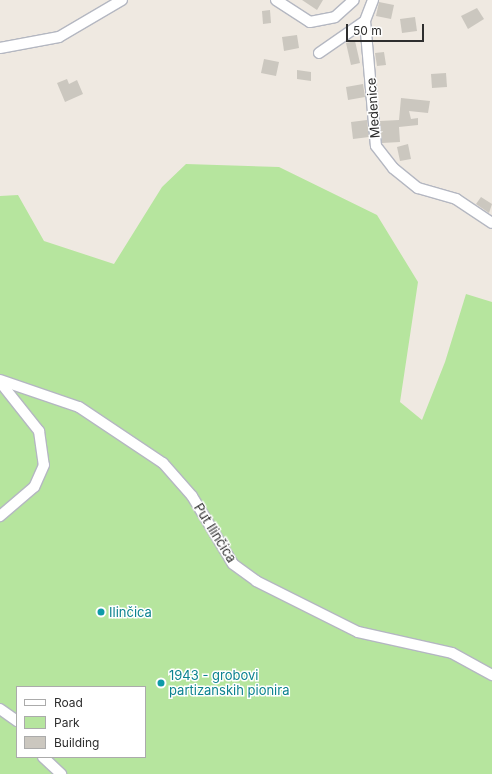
<!DOCTYPE html>
<meta charset="utf-8">
<style>
body{margin:0}
#map{position:relative;width:492px;height:774px;overflow:hidden;background:#efe9e1;font-family:Inter,sans-serif}
div>[style]{position:absolute}
.green>*{inset:0;background:#b6e59e}
.building>*{inset:0;background:#cbc7bf}
.roads{filter:drop-shadow(1px 0 #b4b7c1) drop-shadow(-1px 0 #b4b7c1) drop-shadow(0 1px #b4b7c1) drop-shadow(0 -1px #b4b7c1)}
.minor>*{height:10px;margin:-5px;padding:0 5px;transform-origin:5px;border-radius:5px;background:#fff}
.dots>*{width:11px;height:11px;translate:-50% -50%;box-sizing:border-box;border:2px solid #fff;border-radius:50%}
span{translate:-50% -50%;white-space:nowrap;text-align:center;line-height:1.15;-webkit-text-stroke:3px #fff;paint-order:stroke}
.street-label{font-size:13px;color:#2e2e2e}
.culture-label{font-size:13px;color:#0d838f}
.left{translate:0 -50%;text-align:left}
.legend{position:absolute;left:16px;top:686px;width:130px;height:72px;box-sizing:border-box;background:#fff;border:1px solid #ababab;margin:0;padding:5px 7px;list-style:none;font-size:12px;color:#2e2e2e}
.legend li{display:flex;align-items:center;gap:8px;height:20px}
.legend b{width:20px;border:1px solid #ababab}
.scale{position:absolute;left:346px;top:24px;width:78px;height:18px;box-sizing:border-box;border:2px solid #2e2e2e;border-top:0;padding-left:5px;font-size:12px;line-height:14px;white-space:nowrap;color:#2e2e2e;-webkit-text-stroke:3px #fff;paint-order:stroke}
</style>
<div id="map">
<div class="green">
<i style="clip-path:polygon(evenodd,186px 164px,279px 167px,377px 215px,418px 282px,400px 402px,422px 420px,445px 362px,466px 294px,492px 302px,492px 774px,0 774px,0 196px,18px 195px,44px 241px,114px 264px,162px 187px,186px 164px,17px 687px,145px 687px,145px 757px,17px 757px,17px 687px)"></i>
</div>
<div class="building">
<i style="clip-path:polygon(302px 0,323px 0,317px 10px)"></i>
<i style="clip-path:polygon(379px 2px,394px 5px,391px 19px,376px 16px)"></i>
<i style="clip-path:polygon(477px 8px,484px 19px,468px 29px,461px 16px)"></i>
<i style="clip-path:polygon(270px 10px,271px 23px,263px 24px,262px 11px)"></i>
<i style="clip-path:polygon(415px 17px,417px 31px,402px 33px,400px 19px)"></i>
<i style="clip-path:polygon(297px 35px,299px 48px,284px 51px,282px 37px)"></i>
<i style="clip-path:polygon(355px 41px,360px 63px,351px 65px,346px 43px)"></i>
<i style="clip-path:polygon(384px 52px,386px 65px,377px 66px,375px 53px)"></i>
<i style="clip-path:polygon(264px 59px,279px 62px,276px 76px,261px 73px)"></i>
<i style="clip-path:polygon(297px 70px,311px 72px,311px 81px,297px 79px)"></i>
<i style="clip-path:polygon(446px 73px,447px 87px,432px 88px,431px 74px)"></i>
<i style="clip-path:polygon(67px 79px,69px 84px,77px 80px,83px 94px,65px 102px,57px 83px)"></i>
<i style="clip-path:polygon(363px 84px,365px 97px,348px 100px,346px 87px)"></i>
<i style="clip-path:polygon(401px 98px,430px 101px,428px 113px,409px 111px,411px 119px,418px 118px,418px 125px,399px 127px,400px 142px,382px 143px,380px 121px,399px 120px)"></i>
<i style="clip-path:polygon(367px 120px,369px 137px,353px 139px,351px 122px)"></i>
<i style="clip-path:polygon(408px 144px,411px 159px,400px 161px,397px 147px)"></i>
<i style="clip-path:polygon(481px 197px,492px 204px,489px 213px,476px 204px)"></i>
</div>
<div class="roads">
<div class="minor">
<i style="left:276px;top:0;width:40px;rotate:32.9deg"></i>
<i style="left:310px;top:22px;width:25px;rotate:-11deg"></i>
<i style="left:335px;top:17px;width:25px;rotate:-42deg"></i>
<i style="left:373px;top:0;width:22px;rotate:111deg"></i>
<i style="left:365px;top:21px;width:125px;rotate:85deg"></i>
<i style="left:376px;top:146px;width:28px;rotate:52deg"></i>
<i style="left:393px;top:168px;width:32px;rotate:39deg"></i>
<i style="left:418px;top:188px;width:40px;rotate:16deg"></i>
<i style="left:456px;top:199px;width:43px;rotate:33.7deg"></i>
<i style="left:0;top:48px;width:60px;rotate:-10.6deg"></i>
<i style="left:59px;top:37px;width:73px;rotate:-30.4deg"></i>
<i style="left:319px;top:53px;width:56px;rotate:-34.8deg"></i>
<i style="left:0;top:380px;width:83px;rotate:18.9deg"></i>
<i style="left:79px;top:407px;width:101px;rotate:33.7deg"></i>
<i style="left:163px;top:463px;width:44px;rotate:48.7deg"></i>
<i style="left:192px;top:496px;width:79px;rotate:58.9deg"></i>
<i style="left:233px;top:564px;width:29px;rotate:36deg"></i>
<i style="left:256px;top:581px;width:114px;rotate:26.6deg"></i>
<i style="left:358px;top:632px;width:96px;rotate:12.6deg"></i>
<i style="left:452px;top:653px;width:46px;rotate:28.8deg"></i>
<i style="left:0;top:382px;width:63px;rotate:51.5deg"></i>
<i style="left:39px;top:431px;width:34px;rotate:82deg"></i>
<i style="left:44px;top:465px;width:24px;rotate:114deg"></i>
<i style="left:34px;top:487px;width:45px;rotate:139.5deg"></i>
<i style="left:0;top:709px;width:21px;rotate:35deg"></i>
<i style="left:43px;top:757px;width:25px;rotate:43deg"></i>
</div>
</div>
<div class="dots">
<i style="left:101px;top:612px;background:#0f9aa8"></i>
<i style="left:161px;top:683px;background:#0f9aa8"></i>
</div>
<div class="street-label">
<span style="left:373px;top:108px;rotate:-94deg">Medenice</span>
<span style="left:215px;top:533px;rotate:58deg">Put Ilinčica</span>
</div>
<div class="culture-label">
<span class="left" style="left:109px;top:612px">Ilinčica</span>
<span class="left" style="left:169px;top:683px">1943 - grobovi<br>partizanskih pionira</span>
</div>
<ul class="legend">
<li><b style="height:5px;background:#fff"></b>Road</li>
<li><b style="height:11px;background:#b6e59e"></b>Park</li>
<li><b style="height:11px;background:#cbc7bf"></b>Building</li>
</ul>
<div class="scale">50 m</div>
</div>
